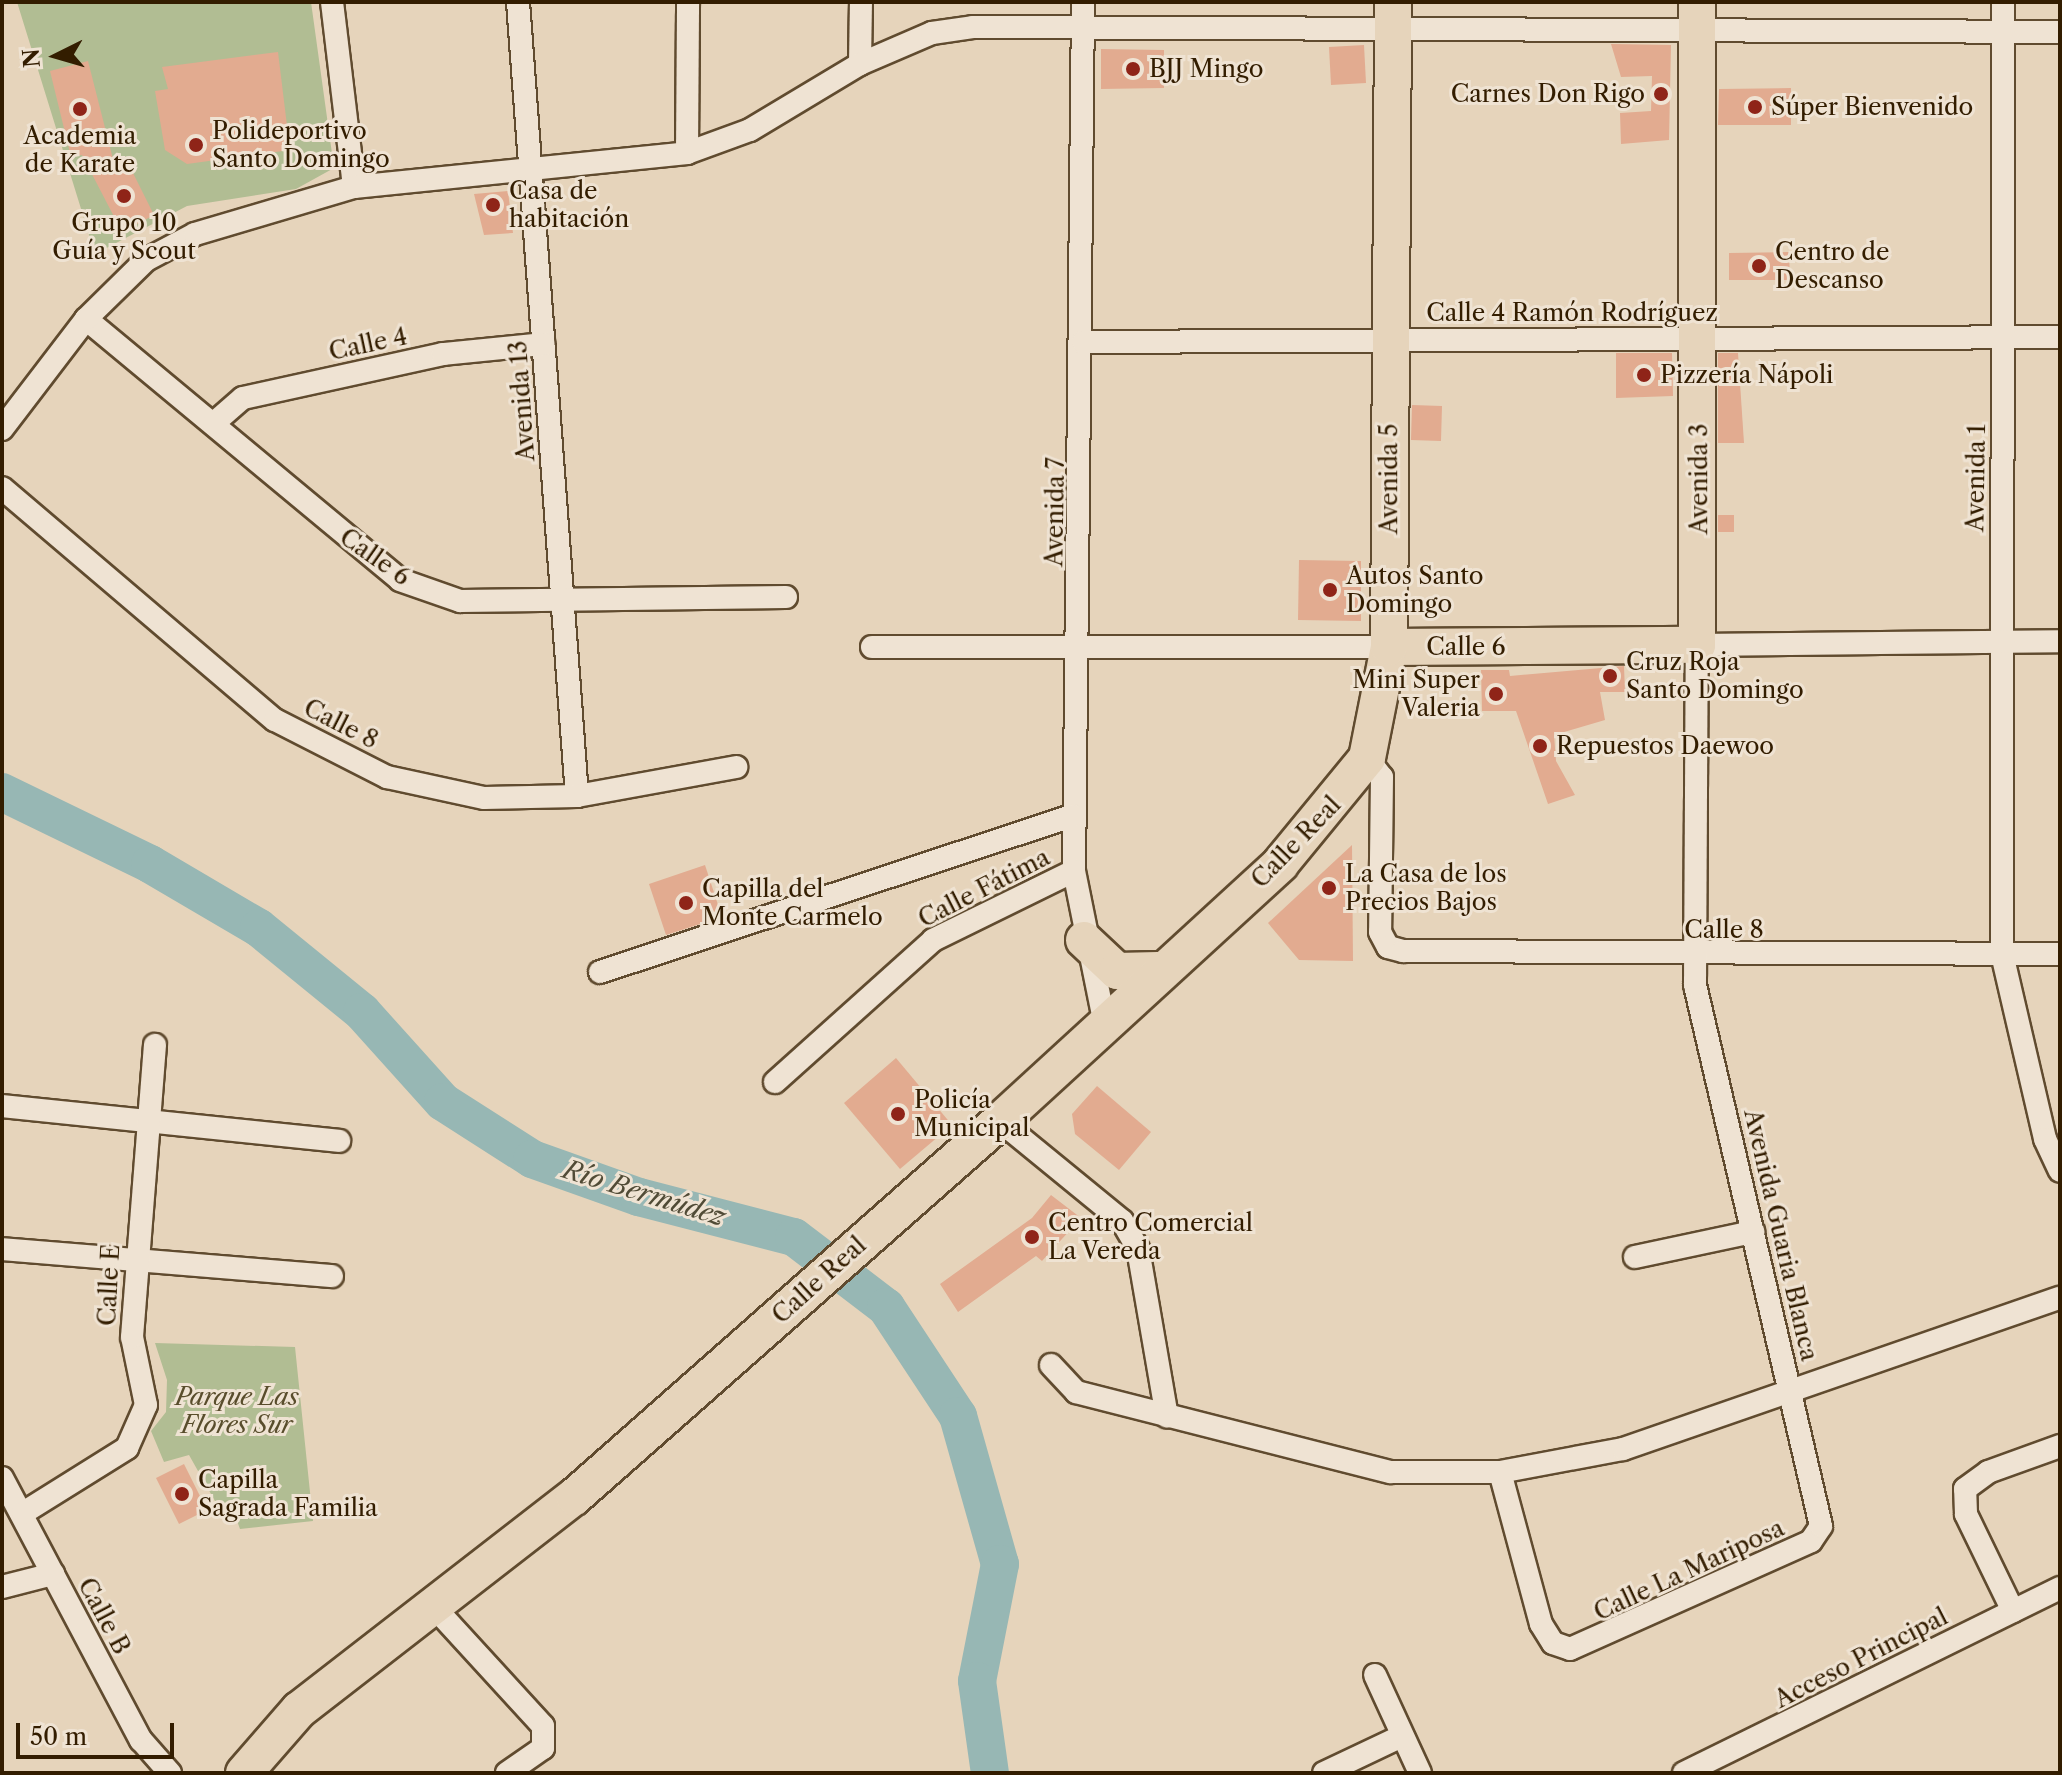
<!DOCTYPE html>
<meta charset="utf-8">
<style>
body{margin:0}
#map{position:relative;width:2062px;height:1775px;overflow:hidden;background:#e6d4bb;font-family:"Libre Caslon Text",serif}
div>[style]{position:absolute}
.green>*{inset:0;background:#b1bd93}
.river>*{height:38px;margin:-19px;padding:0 19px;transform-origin:19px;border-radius:19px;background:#97b7b4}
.building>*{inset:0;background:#e2ab90}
.roads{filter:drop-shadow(2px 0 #604b2f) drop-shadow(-2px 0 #604b2f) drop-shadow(0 2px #604b2f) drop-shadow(0 -2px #604b2f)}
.minor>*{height:22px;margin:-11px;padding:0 11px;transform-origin:11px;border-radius:11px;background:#efe3d3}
.primary>*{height:36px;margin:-18px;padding:0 18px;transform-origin:18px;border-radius:18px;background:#e6d4bb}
.dots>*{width:22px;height:22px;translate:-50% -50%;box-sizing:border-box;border:4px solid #efe3d3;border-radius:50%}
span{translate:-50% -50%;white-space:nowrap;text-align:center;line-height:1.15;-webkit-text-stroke:6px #efe3d3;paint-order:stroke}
.poi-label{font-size:24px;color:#331d00}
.left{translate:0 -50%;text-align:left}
.right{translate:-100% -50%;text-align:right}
.street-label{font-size:24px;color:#331d00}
.park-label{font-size:24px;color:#594d2c;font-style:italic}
.water-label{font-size:26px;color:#514b36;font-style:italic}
.frame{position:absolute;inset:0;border:4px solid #331d00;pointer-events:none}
.north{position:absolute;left:16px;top:16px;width:80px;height:80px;-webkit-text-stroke:6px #efe3d3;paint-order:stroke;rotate:265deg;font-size:22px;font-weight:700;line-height:32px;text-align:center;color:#331d00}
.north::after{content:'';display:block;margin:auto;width:28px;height:36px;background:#331d00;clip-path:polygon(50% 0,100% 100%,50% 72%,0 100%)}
.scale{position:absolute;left:16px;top:1723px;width:158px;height:36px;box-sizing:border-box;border:4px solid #331d00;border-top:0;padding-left:10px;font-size:24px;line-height:28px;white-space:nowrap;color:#331d00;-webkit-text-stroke:6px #efe3d3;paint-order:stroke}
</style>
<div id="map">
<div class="green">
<i style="clip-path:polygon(17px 2px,311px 2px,334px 168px,296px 189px,187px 206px,95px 254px)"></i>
<i style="clip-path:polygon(155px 1343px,295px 1347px,313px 1521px,240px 1529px,235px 1515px,224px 1517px,189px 1455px,164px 1462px,151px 1431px,166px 1412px,167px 1380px)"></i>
</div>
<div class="river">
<i style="left:2px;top:792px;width:165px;rotate:25.9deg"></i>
<i style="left:150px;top:864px;width:126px;rotate:30.4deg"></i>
<i style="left:259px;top:928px;width:133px;rotate:39.2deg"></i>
<i style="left:362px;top:1012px;width:121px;rotate:48deg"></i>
<i style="left:443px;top:1102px;width:106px;rotate:32.6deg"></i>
<i style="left:532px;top:1159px;width:114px;rotate:19.6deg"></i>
<i style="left:639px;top:1197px;width:160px;rotate:14.5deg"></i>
<i style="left:794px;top:1237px;width:116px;rotate:37.3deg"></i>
<i style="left:886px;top:1307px;width:131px;rotate:56.6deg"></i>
<i style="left:958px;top:1416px;width:154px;rotate:74.2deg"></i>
<i style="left:1000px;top:1564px;width:119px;rotate:101.1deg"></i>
<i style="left:977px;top:1681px;width:93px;rotate:82deg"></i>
</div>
<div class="building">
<i style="clip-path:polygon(1611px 44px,1671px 45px,1669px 140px,1621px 144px,1620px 113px,1651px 111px,1652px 76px,1621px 77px)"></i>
<i style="clip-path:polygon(1364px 45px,1366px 83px,1331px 85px,1329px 47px)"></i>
<i style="clip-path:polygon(1101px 49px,1164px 50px,1164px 88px,1101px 89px)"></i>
<i style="clip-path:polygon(278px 52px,290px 150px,187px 164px,165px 150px,155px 91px,168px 89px,162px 67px)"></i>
<i style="clip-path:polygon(88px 61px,115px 167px,127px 161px,154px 215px,122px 232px,82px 155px,71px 157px,50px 71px)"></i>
<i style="clip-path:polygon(1791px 88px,1791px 125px,1718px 125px,1719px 89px)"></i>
<i style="clip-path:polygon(508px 191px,513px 233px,484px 235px,474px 194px)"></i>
<i style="clip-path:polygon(1789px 252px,1790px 280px,1729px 280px,1729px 253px)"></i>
<i style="clip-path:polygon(1616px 353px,1672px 353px,1673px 396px,1616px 398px)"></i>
<i style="clip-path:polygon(1718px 353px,1738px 353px,1744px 443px,1718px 443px)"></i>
<i style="clip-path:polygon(1412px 405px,1442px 406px,1441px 441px,1411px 440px)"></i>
<i style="clip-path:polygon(1718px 515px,1734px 515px,1734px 532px,1718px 532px)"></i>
<i style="clip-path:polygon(1299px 560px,1361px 561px,1361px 621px,1298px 620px)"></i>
<i style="clip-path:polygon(1624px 666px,1625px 692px,1600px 692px,1605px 720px,1554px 735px,1556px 761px,1575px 795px,1548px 804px,1516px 711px,1482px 711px,1481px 670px,1509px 670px,1510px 676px)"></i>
<i style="clip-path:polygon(1352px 845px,1353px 961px,1299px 960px,1268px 923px)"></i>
<i style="clip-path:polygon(705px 865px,722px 917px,666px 935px,649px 884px)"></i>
<i style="clip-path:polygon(896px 1058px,952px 1125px,900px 1169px,844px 1103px)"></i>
<i style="clip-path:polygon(1097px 1086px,1151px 1132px,1119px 1170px,1075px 1134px,1072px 1114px)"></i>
<i style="clip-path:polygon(1051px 1195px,1081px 1218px,1042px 1261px,1036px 1256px,958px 1312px,940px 1284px,1032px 1218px)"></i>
<i style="clip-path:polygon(184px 1464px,207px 1510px,179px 1524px,156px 1478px)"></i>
</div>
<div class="roads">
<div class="minor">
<i style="left:332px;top:2px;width:186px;rotate:83.2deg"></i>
<i style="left:518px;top:2px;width:796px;rotate:85.75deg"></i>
<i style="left:1083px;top:2px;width:869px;rotate:90.59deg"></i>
<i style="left:1074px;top:871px;width:152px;rotate:78.6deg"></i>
<i style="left:2003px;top:2px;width:952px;rotate:90.06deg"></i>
<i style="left:2002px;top:954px;width:190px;rotate:76.9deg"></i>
<i style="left:2045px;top:1139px;width:35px;rotate:65deg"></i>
<i style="left:860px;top:64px;width:62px;rotate:-89.1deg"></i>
<i style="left:687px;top:153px;width:151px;rotate:-89.6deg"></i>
<i style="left:86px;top:319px;width:408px;rotate:39.7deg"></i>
<i style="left:400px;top:580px;width:64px;rotate:19.3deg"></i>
<i style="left:460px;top:601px;width:326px;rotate:-0.7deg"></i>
<i style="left:1083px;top:342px;width:977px;rotate:-0.29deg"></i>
<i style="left:214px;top:423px;width:38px;rotate:-41deg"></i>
<i style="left:243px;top:398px;width:205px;rotate:-12.4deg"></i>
<i style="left:443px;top:354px;width:101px;rotate:-5.7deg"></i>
<i style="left:2px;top:429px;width:138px;rotate:-52.6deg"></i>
<i style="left:86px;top:319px;width:84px;rotate:-44.5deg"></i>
<i style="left:146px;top:260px;width:55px;rotate:-28deg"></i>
<i style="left:195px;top:234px;width:166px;rotate:-16.5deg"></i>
<i style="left:354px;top:187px;width:335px;rotate:-5.8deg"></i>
<i style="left:687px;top:153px;width:67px;rotate:-20.1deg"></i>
<i style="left:750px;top:130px;width:128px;rotate:-31deg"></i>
<i style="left:860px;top:64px;width:78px;rotate:-23.3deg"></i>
<i style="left:932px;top:33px;width:41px;rotate:-8.3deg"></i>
<i style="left:973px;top:27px;width:1087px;rotate:0.26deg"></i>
<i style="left:2px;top:488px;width:358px;rotate:40.4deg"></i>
<i style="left:275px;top:720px;width:126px;rotate:27deg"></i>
<i style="left:387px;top:777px;width:99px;rotate:12.2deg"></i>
<i style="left:484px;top:798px;width:93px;rotate:-1.2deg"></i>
<i style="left:577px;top:796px;width:162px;rotate:-10.3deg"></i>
<i style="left:872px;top:647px;width:517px"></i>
<i style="left:1367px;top:758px;width:24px;rotate:52deg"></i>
<i style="left:1382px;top:777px;width:155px;rotate:90.7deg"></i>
<i style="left:1380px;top:932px;width:17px;rotate:62deg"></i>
<i style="left:1388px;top:947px;width:16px;rotate:15deg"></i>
<i style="left:1403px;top:951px;width:657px;rotate:0.26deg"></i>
<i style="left:600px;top:972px;width:498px;rotate:-18.3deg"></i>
<i style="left:775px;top:1082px;width:212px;rotate:-41.9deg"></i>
<i style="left:933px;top:940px;width:157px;rotate:-26.1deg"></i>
<i style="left:2px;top:1106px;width:339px;rotate:5.9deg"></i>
<i style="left:1000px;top:1121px;width:158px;rotate:39.3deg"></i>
<i style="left:1122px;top:1221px;width:32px;rotate:60deg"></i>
<i style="left:1138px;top:1249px;width:170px;rotate:80.2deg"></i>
<i style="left:2px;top:1249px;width:331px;rotate:4.7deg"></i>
<i style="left:1635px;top:1257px;width:121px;rotate:-12deg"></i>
<i style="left:1051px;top:1365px;width:37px;rotate:47deg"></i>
<i style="left:1076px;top:1392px;width:325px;rotate:14.3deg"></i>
<i style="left:1391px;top:1472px;width:109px"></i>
<i style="left:1500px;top:1472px;width:125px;rotate:-10.6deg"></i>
<i style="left:1623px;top:1449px;width:462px;rotate:-19.1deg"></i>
<i style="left:1500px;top:1472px;width:157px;rotate:74.9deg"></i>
<i style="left:1541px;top:1624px;width:22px;rotate:58deg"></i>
<i style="left:1553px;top:1643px;width:18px;rotate:19deg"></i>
<i style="left:1570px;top:1649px;width:264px;rotate:-24.1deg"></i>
<i style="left:1811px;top:1541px;width:18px;rotate:-56deg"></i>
<i style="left:1821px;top:1526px;width:555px;rotate:-103.11deg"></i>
<i style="left:1695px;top:985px;width:340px;rotate:-89.7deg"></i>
<i style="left:1697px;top:645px;width:363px;rotate:-0.6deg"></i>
<i style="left:2px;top:1478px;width:297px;rotate:62.1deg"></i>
<i style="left:141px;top:1740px;width:44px;rotate:48.7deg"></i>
<i style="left:23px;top:1513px;width:123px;rotate:-32deg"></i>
<i style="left:127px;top:1448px;width:47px;rotate:-66.2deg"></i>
<i style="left:146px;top:1405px;width:69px;rotate:-101.6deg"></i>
<i style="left:132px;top:1337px;width:293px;rotate:-85.5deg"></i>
<i style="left:2px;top:1587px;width:53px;rotate:-14.3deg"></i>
<i style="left:434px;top:1607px;width:161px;rotate:47.5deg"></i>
<i style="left:543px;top:1726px;width:22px;rotate:90deg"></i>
<i style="left:543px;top:1748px;width:44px;rotate:145.2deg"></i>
<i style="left:2013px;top:1611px;width:108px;rotate:-115.9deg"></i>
<i style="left:1966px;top:1514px;width:25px;rotate:-92deg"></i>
<i style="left:1965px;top:1489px;width:29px;rotate:-36deg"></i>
<i style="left:1988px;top:1472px;width:77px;rotate:-19.9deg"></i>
<i style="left:1375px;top:1675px;width:108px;rotate:65.3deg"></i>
<i style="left:1324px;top:1773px;width:86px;rotate:-25.4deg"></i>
<i style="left:1684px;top:1773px;width:419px;rotate:-26.2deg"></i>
</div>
<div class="primary">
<i style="left:1389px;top:647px;width:308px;rotate:-0.4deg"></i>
<i style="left:1697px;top:645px;width:643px;rotate:-90deg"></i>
<i style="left:1084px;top:940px;width:45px;rotate:43.2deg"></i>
<i style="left:1117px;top:971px;width:41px;rotate:-1.4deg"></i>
<i style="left:244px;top:1773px;width:84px;rotate:-48.9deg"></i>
<i style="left:299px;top:1710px;width:348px;rotate:-37.8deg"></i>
<i style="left:574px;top:1497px;width:568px;rotate:-41.43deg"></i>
<i style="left:1000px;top:1121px;width:380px;rotate:-42.5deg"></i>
<i style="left:1280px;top:864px;width:137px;rotate:-50.6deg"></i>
<i style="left:1367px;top:758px;width:113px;rotate:-78.8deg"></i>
<i style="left:1389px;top:647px;width:645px;rotate:-89.64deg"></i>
</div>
</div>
<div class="dots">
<i style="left:1133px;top:69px;background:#8f2418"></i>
<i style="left:1661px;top:94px;background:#8f2418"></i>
<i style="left:1755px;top:107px;background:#8f2418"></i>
<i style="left:80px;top:109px;background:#8f2418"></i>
<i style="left:196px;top:145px;background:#8f2418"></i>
<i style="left:124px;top:196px;background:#8f2418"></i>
<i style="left:493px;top:205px;background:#8f2418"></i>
<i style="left:1759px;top:266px;background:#8f2418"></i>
<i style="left:1644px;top:375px;background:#8f2418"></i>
<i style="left:1330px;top:590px;background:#8f2418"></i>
<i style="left:1610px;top:676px;background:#8f2418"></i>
<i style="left:1496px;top:694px;background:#8f2418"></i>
<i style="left:1540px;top:746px;background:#8f2418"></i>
<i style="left:1329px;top:888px;background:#8f2418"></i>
<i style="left:686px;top:903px;background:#8f2418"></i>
<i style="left:898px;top:1114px;background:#8f2418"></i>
<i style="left:1032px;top:1237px;background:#8f2418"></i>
<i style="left:182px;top:1494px;background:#8f2418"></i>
</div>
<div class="poi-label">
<span class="left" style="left:1149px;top:69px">BJJ Mingo</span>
<span class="right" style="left:1645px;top:94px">Carnes Don Rigo</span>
<span class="left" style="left:1771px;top:107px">Súper Bienvenido</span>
<span class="left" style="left:212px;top:145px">Polideportivo<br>Santo Domingo</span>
<span style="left:80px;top:150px">Academia<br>de Karate</span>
<span class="left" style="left:509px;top:205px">Casa de<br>habitación</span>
<span style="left:124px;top:237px">Grupo 10<br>Guía y Scout</span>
<span class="left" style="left:1775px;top:266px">Centro de<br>Descanso</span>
<span class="left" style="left:1660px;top:375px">Pizzería Nápoli</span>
<span class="left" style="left:1346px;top:590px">Autos Santo<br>Domingo</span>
<span class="left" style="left:1626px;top:676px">Cruz Roja<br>Santo Domingo</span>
<span class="right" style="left:1480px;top:694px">Mini Super<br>Valeria</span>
<span class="left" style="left:1556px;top:746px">Repuestos Daewoo</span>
<span class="left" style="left:1345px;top:888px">La Casa de los<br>Precios Bajos</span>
<span class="left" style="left:702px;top:903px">Capilla del<br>Monte Carmelo</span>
<span class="left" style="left:914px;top:1114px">Policía<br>Municipal</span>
<span class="left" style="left:1048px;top:1237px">Centro Comercial<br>La Vereda</span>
<span class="left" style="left:198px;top:1494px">Capilla<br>Sagrada Familia</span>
</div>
<div class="street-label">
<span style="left:1572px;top:313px">Calle 4 Ramón Rodríguez</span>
<span style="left:368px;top:344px;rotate:-12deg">Calle 4</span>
<span style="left:522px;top:401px;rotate:-94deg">Avenida 13</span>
<span style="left:1976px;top:478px;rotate:-89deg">Avenida 1</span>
<span style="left:1389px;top:479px;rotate:-90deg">Avenida 5</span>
<span style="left:1699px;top:479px;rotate:-90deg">Avenida 3</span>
<span style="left:1055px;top:512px;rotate:-89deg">Avenida 7</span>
<span style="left:375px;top:557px;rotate:35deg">Calle 6</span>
<span style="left:1466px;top:647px">Calle 6</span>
<span style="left:341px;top:724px;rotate:27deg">Calle 8</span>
<span style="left:1296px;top:842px;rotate:-46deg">Calle Real</span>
<span style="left:984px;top:888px;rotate:-27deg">Calle Fátima</span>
<span style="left:1724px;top:930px">Calle 8</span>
<span style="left:1781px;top:1235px;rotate:77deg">Avenida Guaria Blanca</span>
<span style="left:819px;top:1280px;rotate:-42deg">Calle Real</span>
<span style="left:109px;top:1285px;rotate:-87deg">Calle E</span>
<span style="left:1689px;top:1570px;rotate:-25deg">Calle La Mariposa</span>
<span style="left:104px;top:1616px;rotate:62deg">Calle B</span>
<span style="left:1861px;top:1658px;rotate:-27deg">Acceso Principal</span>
</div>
<div class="park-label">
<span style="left:237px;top:1411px">Parque Las<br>Flores Sur</span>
</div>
<div class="water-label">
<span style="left:644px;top:1194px;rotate:17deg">Río Bermúdez</span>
</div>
<div class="frame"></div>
<div class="north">N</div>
<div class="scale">50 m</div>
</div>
